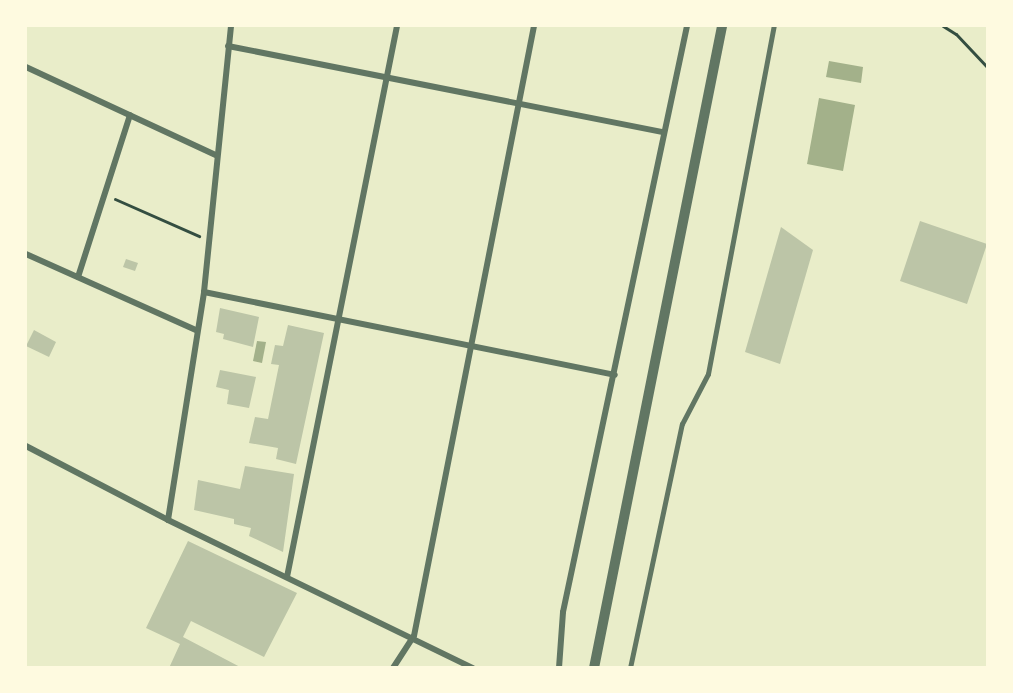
<!DOCTYPE html>
<style>
body{margin:0}
#map{position:relative;width:1013px;height:693px;overflow:hidden;background:#e9edc9;font-family:"DejaVu Sans",sans-serif}
div>[style]{position:absolute}
.water>*{inset:0;background:#a3b18a}
.building>*{inset:0;background:#bcc5a7}
.path>*{height:3px;margin:-1.5px;padding:0 1.5px;transform-origin:1.5px;border-radius:1.5px;background:#344e41}
.service>*{height:4.5px;margin:-2.25px;padding:0 2.25px;transform-origin:2.25px;border-radius:2.25px;background:#617663}
.minor>*{height:6px;margin:-3px;padding:0 3px;transform-origin:3px;border-radius:3px;background:#617663}
.tertiary>*{height:10px;margin:-5px;padding:0 5px;transform-origin:5px;border-radius:5px;background:#617663}
span{translate:-50% -50%;white-space:nowrap;text-align:center;line-height:1.15;-webkit-text-stroke:6px #fefae0;paint-order:stroke}
.frame{position:absolute;inset:0;border:27px solid #fefae0;pointer-events:none}
</style>
<div id="map">
<div class="water">
<i style="clip-path:polygon(829px 61px,863px 67px,861px 83px,826px 77px)"></i>
<i style="clip-path:polygon(819px 98px,855px 105px,843px 171px,807px 164px)"></i>
<i style="clip-path:polygon(257px 341px,266px 342px,262px 363px,253px 361px)"></i>
</div>
<div class="building">
<i style="clip-path:polygon(920px 221px,987px 244px,967px 304px,900px 281px)"></i>
<i style="clip-path:polygon(781px 227px,813px 250px,780px 364px,745px 352px)"></i>
<i style="clip-path:polygon(126px 259px,138px 263px,135px 271px,123px 267px)"></i>
<i style="clip-path:polygon(220px 308px,259px 317px,253px 347px,223px 339px,224px 334px,216px 332px)"></i>
<i style="clip-path:polygon(288px 325px,324px 333px,296px 464px,276px 459px,278px 448px,249px 443px,255px 417px,268px 419px,279px 365px,271px 364px,275px 345px,283px 346px)"></i>
<i style="clip-path:polygon(34px 330px,56px 342px,49px 357px,26px 346px)"></i>
<i style="clip-path:polygon(220px 370px,256px 377px,249px 408px,227px 404px,229px 390px,216px 387px)"></i>
<i style="clip-path:polygon(245px 466px,294px 474px,283px 552px,249px 536px,251px 528px,234px 524px,234px 519px,194px 510px,198px 480px,240px 489px)"></i>
<i style="clip-path:polygon(188px 541px,297px 593px,264px 657px,191px 621px,183px 637px,242px 668px,169px 668px,180px 644px,146px 628px)"></i>
</div>
<div class="path">
<i style="left:943px;top:26px;width:15px;rotate:32deg"></i>
<i style="left:956px;top:34px;width:47px;rotate:46.7deg"></i>
<i style="left:115px;top:199px;width:92px;rotate:23.8deg"></i>
</div>
<div class="service">
<i style="left:630px;top:668px;width:249px;rotate:-78deg"></i>
<i style="left:682px;top:424px;width:56px;rotate:-62.5deg"></i>
<i style="left:708px;top:374px;width:354px;rotate:-79.3deg"></i>
</div>
<div class="minor">
<i style="left:228px;top:46px;width:442px;rotate:11.2deg"></i>
<i style="left:26px;top:67px;width:209px;rotate:24.9deg"></i>
<i style="left:26px;top:254px;width:186px;rotate:24.1deg"></i>
<i style="left:78px;top:277px;width:170px;rotate:-72.2deg"></i>
<i style="left:204px;top:292px;width:419px;rotate:11.4deg"></i>
<i style="left:26px;top:446px;width:160px;rotate:27.5deg"></i>
<i style="left:168px;top:520px;width:339px;rotate:25.9deg"></i>
<i style="left:168px;top:520px;width:231px;rotate:-81deg"></i>
<i style="left:204px;top:292px;width:267px;rotate:-84.2deg"></i>
<i style="left:287px;top:577px;width:562px;rotate:-78.71deg"></i>
<i style="left:393px;top:668px;width:38px;rotate:-57deg"></i>
<i style="left:414px;top:636px;width:622px;rotate:-78.87deg"></i>
<i style="left:559px;top:668px;width:56px;rotate:-85.9deg"></i>
<i style="left:563px;top:612px;width:599px;rotate:-78.05deg"></i>
</div>
<div class="tertiary">
<i style="left:594px;top:668px;width:655px;rotate:-78.72deg"></i>
</div>
<div class="frame"></div>
</div>
